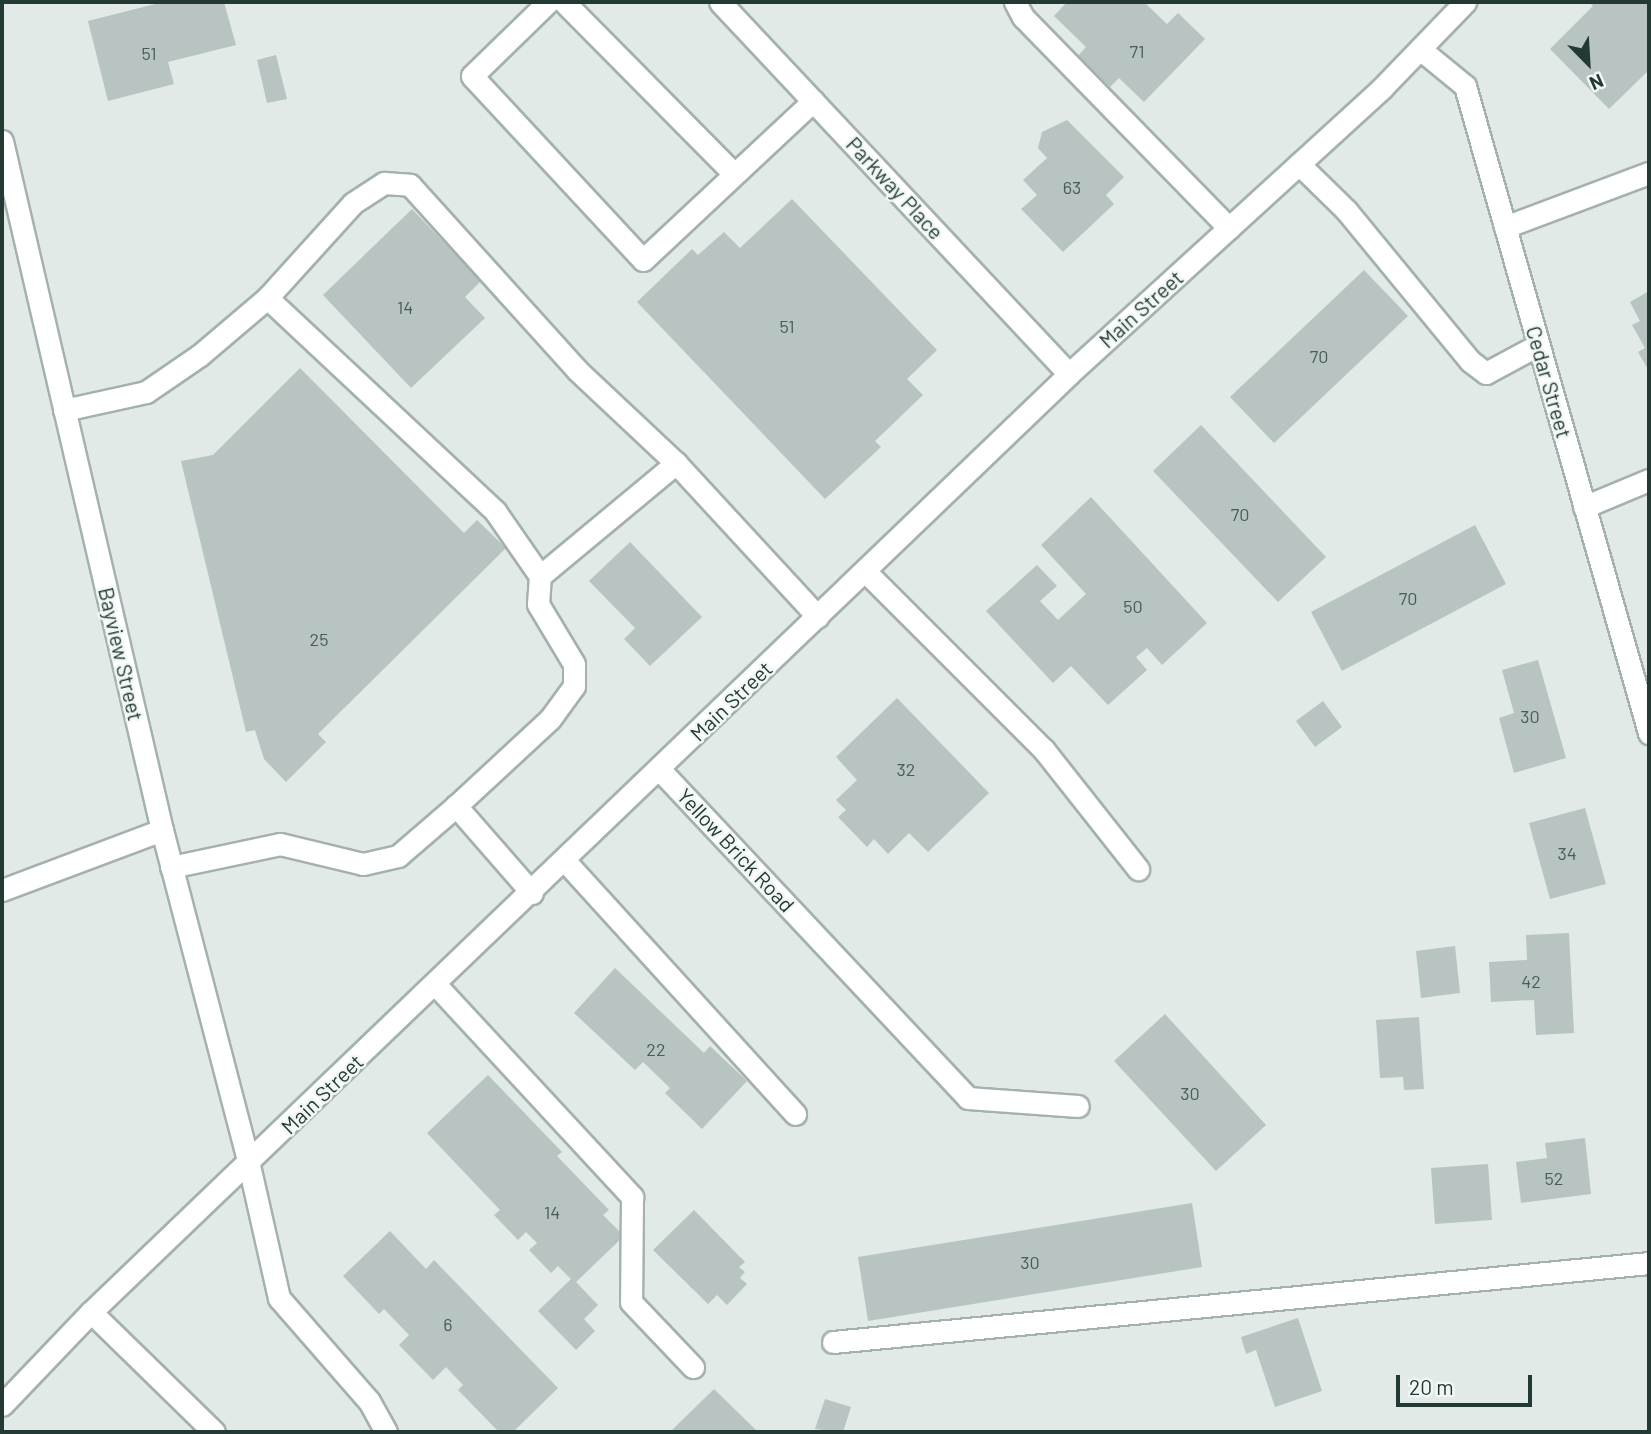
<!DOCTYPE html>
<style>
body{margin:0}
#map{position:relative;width:1651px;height:1434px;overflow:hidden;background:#e1eae7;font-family:Barlow,sans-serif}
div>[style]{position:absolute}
.building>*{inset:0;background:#b7c4c1}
.roads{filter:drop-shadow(2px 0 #a4b1ae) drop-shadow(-2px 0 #a4b1ae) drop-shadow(0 2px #a4b1ae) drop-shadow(0 -2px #a4b1ae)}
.lane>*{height:21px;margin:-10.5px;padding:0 10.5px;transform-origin:10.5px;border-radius:10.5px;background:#fff}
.street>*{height:21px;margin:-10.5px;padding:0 10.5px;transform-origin:10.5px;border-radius:10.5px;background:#fff}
.secondary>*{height:21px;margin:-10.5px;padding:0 10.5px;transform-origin:10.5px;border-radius:10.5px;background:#fff}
span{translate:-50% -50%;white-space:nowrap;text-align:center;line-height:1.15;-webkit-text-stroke:5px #f1f7f5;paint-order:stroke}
.number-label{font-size:18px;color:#485c59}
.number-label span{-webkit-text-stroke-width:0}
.street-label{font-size:21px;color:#233936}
.frame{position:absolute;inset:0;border:4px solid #233936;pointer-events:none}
.north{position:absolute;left:1553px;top:28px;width:70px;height:70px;-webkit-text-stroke:5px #f1f7f5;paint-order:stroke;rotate:156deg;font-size:19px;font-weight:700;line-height:28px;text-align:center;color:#233936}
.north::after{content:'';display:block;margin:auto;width:24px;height:32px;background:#233936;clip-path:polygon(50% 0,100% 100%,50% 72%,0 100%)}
.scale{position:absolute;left:1396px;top:1375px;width:136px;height:32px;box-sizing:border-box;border:4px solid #233936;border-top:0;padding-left:9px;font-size:21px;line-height:24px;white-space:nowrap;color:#233936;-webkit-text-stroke:5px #f1f7f5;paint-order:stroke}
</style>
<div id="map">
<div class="building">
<i style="clip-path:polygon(163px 2px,224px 2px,236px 45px,168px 62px,174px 84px,108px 101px,88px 21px)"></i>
<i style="clip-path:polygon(1067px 2px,1144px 2px,1167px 24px,1178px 13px,1205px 39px,1144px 102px,1119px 78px,1110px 87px,1078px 56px,1086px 47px,1054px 16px)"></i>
<i style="clip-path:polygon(1588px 2px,1649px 2px,1649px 70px,1609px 109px,1550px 49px,1593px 6px)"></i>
<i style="clip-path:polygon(276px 55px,287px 99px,267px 103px,257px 60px)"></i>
<i style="clip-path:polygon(1067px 120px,1124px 177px,1106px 195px,1114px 204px,1063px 252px,1021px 209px,1037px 195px,1023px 180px,1047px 158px,1038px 148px,1042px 132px)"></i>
<i style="clip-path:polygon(792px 199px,937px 350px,907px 379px,923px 395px,875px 441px,881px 447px,825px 499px,637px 302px,692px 249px,698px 255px,724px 232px,740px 248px)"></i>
<i style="clip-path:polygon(412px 209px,481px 281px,465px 297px,485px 318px,411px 388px,323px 295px)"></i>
<i style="clip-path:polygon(1364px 270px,1408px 316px,1274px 443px,1230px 397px)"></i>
<i style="clip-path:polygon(1649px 291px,1649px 371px,1638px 352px,1645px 348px,1632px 325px,1640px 321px,1630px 302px)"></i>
<i style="clip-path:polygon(300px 368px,464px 533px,477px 520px,506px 548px,318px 734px,326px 742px,286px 782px,264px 759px,255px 730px,246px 732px,181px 461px,213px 455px)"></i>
<i style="clip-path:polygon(1201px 425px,1326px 557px,1278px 602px,1153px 471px)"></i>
<i style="clip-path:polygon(1091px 497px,1207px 623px,1162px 665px,1147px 648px,1136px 657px,1147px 670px,1108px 705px,1071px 666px,1053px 683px,986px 611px,1037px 565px,1057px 586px,1040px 601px,1058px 620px,1086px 594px,1041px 545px)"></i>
<i style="clip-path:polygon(1475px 525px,1506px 584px,1342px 671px,1311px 612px)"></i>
<i style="clip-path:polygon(630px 542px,702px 617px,650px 666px,624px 639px,635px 628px,589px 581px)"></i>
<i style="clip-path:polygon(1538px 660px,1566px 758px,1514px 773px,1499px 718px,1514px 713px,1502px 670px)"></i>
<i style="clip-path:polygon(897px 698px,989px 793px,928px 852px,909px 833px,888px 854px,874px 839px,867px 847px,838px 817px,846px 810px,836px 800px,857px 780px,836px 757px)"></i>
<i style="clip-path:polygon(1323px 701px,1342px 727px,1315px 747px,1296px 721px)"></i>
<i style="clip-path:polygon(1585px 808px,1606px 884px,1550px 899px,1529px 823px)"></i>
<i style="clip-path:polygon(1569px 933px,1574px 1033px,1536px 1035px,1534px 1000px,1491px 1002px,1489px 962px,1527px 960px,1526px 935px)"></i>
<i style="clip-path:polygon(1455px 946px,1460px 993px,1421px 998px,1416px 951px)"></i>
<i style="clip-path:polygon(615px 968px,704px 1053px,710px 1046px,747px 1081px,702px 1129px,665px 1093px,670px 1088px,643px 1062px,635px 1070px,574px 1013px)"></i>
<i style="clip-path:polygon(1165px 1014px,1266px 1125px,1216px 1171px,1114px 1061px)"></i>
<i style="clip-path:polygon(1419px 1017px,1424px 1089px,1404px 1090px,1403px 1077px,1380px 1078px,1376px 1020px)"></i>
<i style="clip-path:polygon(488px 1075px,562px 1152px,557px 1156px,609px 1210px,603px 1215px,624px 1236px,576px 1282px,598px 1305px,584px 1319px,595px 1331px,576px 1350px,538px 1311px,571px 1279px,558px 1266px,551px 1273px,529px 1250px,537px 1243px,526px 1232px,518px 1240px,494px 1215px,500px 1210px,427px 1133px)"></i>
<i style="clip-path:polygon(1585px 1138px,1591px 1194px,1521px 1203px,1516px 1162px,1547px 1158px,1545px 1143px)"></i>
<i style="clip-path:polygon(1488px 1164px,1492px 1220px,1435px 1224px,1431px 1168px)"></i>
<i style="clip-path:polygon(1192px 1203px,1202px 1267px,868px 1321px,858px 1257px)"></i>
<i style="clip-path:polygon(694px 1210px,745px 1262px,739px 1267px,745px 1272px,740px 1278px,747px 1284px,727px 1305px,717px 1295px,708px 1304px,653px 1250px)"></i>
<i style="clip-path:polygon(390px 1231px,426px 1269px,434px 1260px,558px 1388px,513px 1432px,499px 1432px,458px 1390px,463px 1385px,446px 1367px,433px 1380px,399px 1345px,409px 1335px,384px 1309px,379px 1314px,343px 1276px)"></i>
<i style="clip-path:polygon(1298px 1318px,1322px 1391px,1275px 1407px,1256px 1350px,1246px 1354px,1241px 1337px)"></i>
<i style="clip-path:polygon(714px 1389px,758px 1432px,672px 1430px)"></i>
<i style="clip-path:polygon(825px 1399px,851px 1407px,843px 1432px,815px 1429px)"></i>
</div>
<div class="roads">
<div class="lane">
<i style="left:548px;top:2px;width:106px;rotate:135.8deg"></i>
<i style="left:472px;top:76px;width:251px;rotate:47.1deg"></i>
<i style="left:643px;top:260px;width:233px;rotate:-43.1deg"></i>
<i style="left:564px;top:2px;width:240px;rotate:45.3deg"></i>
<i style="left:1015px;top:2px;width:17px;rotate:62deg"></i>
<i style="left:1023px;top:17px;width:295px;rotate:45.7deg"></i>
<i style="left:1299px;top:164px;width:66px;rotate:44.4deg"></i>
<i style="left:1346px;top:210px;width:195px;rotate:50.6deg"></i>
<i style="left:1470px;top:361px;width:20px;rotate:37deg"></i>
<i style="left:1486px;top:373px;width:59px;rotate:-28.3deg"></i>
<i style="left:1505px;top:227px;width:154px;rotate:-20.6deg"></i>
<i style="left:64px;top:410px;width:84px;rotate:-12.4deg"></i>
<i style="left:146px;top:392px;width:65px;rotate:-34.4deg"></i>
<i style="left:200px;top:355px;width:88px;rotate:-40.4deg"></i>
<i style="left:1584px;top:507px;width:70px;rotate:-22.6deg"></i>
<i style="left:866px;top:572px;width:252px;rotate:45deg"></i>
<i style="left:1044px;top:750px;width:152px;rotate:51.7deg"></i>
<i style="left:540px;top:576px;width:177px;rotate:-39.7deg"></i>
<i style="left:660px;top:770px;width:450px;rotate:46.8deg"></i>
<i style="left:968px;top:1098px;width:110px;rotate:4.2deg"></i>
<i style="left:565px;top:861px;width:342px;rotate:47.7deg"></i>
<i style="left:171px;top:867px;width:111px;rotate:-11.9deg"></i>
<i style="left:280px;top:844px;width:85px;rotate:13.5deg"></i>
<i style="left:363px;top:864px;width:36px;rotate:-13deg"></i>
<i style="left:398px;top:856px;width:77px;rotate:-40.8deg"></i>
<i style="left:2px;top:890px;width:171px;rotate:-20.6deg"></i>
<i style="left:532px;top:893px;width:116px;rotate:-131.1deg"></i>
<i style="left:456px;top:806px;width:128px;rotate:-42.8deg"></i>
<i style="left:550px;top:719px;width:41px;rotate:-54deg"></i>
<i style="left:574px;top:686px;width:22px;rotate:-90deg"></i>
<i style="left:574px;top:664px;width:70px;rotate:-121deg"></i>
<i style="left:538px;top:604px;width:28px;rotate:-86deg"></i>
<i style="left:540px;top:576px;width:79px;rotate:-124.7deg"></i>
<i style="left:495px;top:511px;width:312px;rotate:-136.9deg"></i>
<i style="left:267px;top:298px;width:128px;rotate:-47.8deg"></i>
<i style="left:353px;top:203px;width:37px;rotate:-33deg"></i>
<i style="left:384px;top:183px;width:26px;rotate:4deg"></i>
<i style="left:410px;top:185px;width:249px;rotate:47.9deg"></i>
<i style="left:577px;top:370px;width:136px;rotate:43.2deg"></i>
<i style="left:676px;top:463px;width:209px;rotate:47.3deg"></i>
<i style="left:436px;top:985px;width:289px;rotate:47.2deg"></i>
<i style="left:632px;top:1197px;width:105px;rotate:90.5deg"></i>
<i style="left:631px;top:1302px;width:90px;rotate:46.4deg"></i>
<i style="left:249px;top:1165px;width:136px;rotate:77.3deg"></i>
<i style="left:279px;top:1298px;width:137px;rotate:48.9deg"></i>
<i style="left:369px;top:1401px;width:35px;rotate:61deg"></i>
<i style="left:91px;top:1312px;width:172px;rotate:44.3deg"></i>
<i style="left:833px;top:1342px;width:820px;rotate:-5.53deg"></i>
</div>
<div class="street">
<i style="left:720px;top:2px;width:510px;rotate:46.83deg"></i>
<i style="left:1420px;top:49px;width:58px;rotate:39.4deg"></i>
<i style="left:1465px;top:86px;width:673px;rotate:74.12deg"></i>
</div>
<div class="secondary">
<i style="left:2px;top:141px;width:707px;rotate:76.93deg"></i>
<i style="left:162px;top:830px;width:346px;rotate:75.4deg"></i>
<i style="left:2px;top:1405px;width:129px;rotate:-46.3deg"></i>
<i style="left:91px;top:1312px;width:1355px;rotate:-43.8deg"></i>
<i style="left:1069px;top:374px;width:424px;rotate:-42.4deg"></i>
<i style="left:1382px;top:88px;width:120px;rotate:-46deg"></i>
</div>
</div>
<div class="number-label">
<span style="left:1137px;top:51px">71</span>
<span style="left:149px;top:53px">51</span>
<span style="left:1072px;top:187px">63</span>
<span style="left:405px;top:307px">14</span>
<span style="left:787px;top:326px">51</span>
<span style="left:1319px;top:356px">70</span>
<span style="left:1240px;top:514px">70</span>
<span style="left:1408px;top:598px">70</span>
<span style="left:1133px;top:606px">50</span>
<span style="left:319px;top:639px">25</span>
<span style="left:1530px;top:716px">30</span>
<span style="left:906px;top:769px">32</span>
<span style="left:1567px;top:853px">34</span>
<span style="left:1531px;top:981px">42</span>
<span style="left:656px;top:1049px">22</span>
<span style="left:1190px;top:1093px">30</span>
<span style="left:1554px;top:1178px">52</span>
<span style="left:552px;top:1212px">14</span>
<span style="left:1030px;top:1262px">30</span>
<span style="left:448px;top:1324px">6</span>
</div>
<div class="street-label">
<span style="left:895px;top:188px;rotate:47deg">Parkway Place</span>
<span style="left:1141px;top:309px;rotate:-42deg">Main Street</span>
<span style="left:1549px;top:382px;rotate:74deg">Cedar Street</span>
<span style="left:121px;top:654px;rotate:77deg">Bayview Street</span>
<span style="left:731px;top:701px;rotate:-44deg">Main Street</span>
<span style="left:736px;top:850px;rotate:47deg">Yellow Brick Road</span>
<span style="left:322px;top:1094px;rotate:-44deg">Main Street</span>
</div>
<div class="frame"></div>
<div class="north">N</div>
<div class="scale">20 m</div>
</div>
